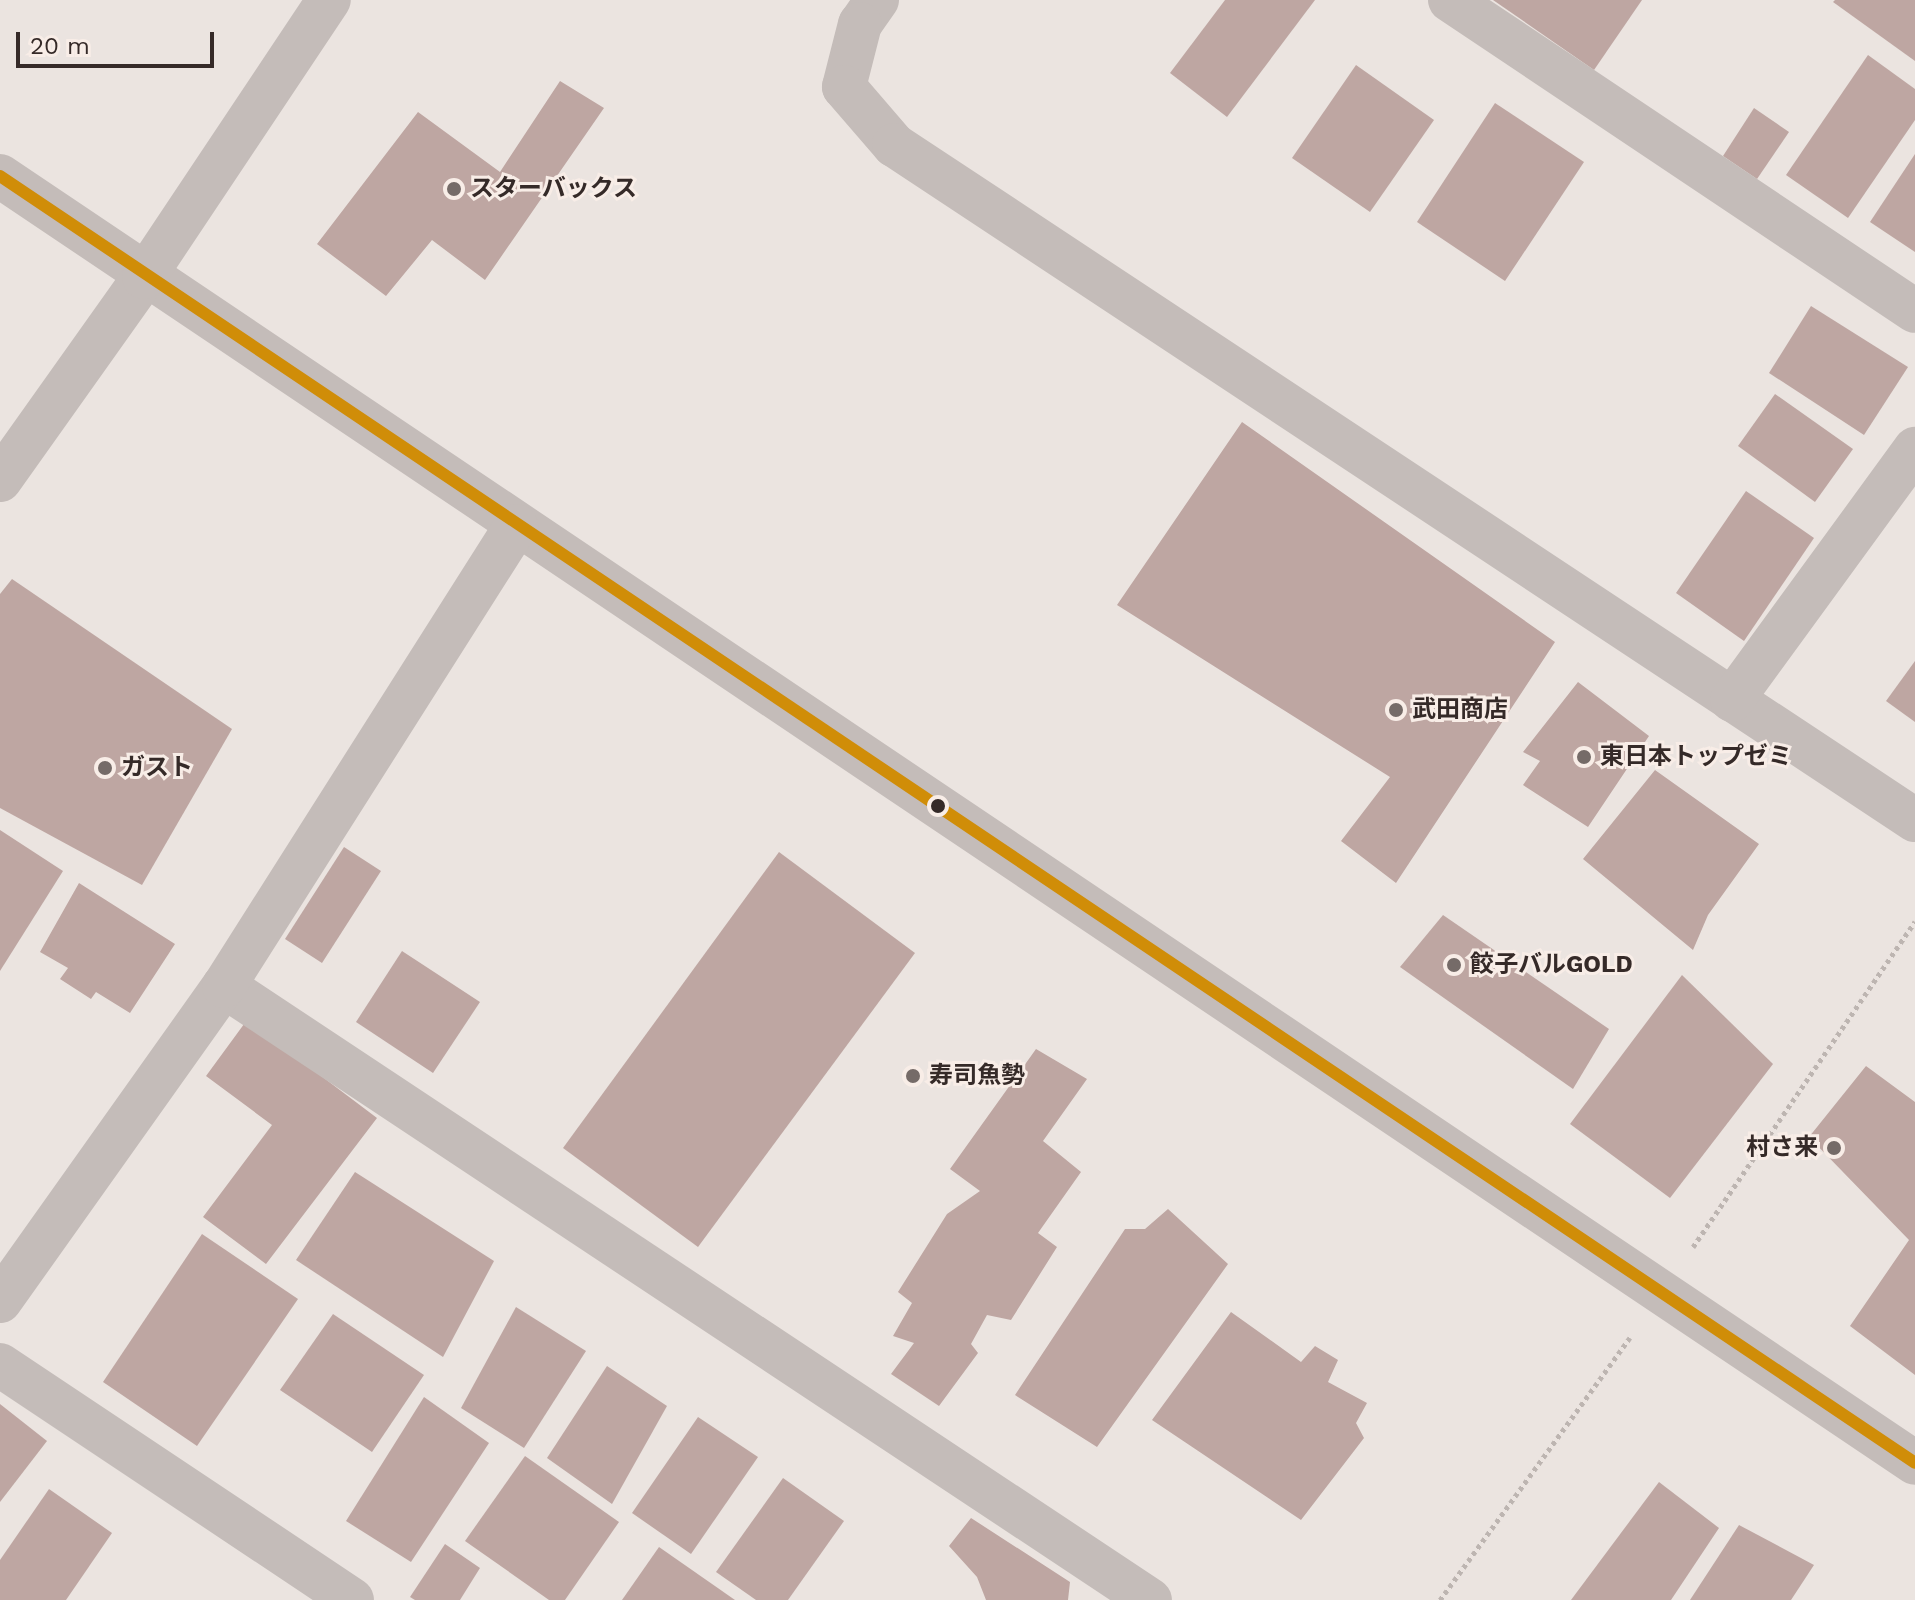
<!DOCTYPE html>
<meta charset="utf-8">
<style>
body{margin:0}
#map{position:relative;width:1915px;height:1600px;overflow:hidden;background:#ebe4e0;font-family:"Work Sans","Noto Sans JP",sans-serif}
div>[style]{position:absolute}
.building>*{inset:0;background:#bea6a2}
.path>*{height:5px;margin-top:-2.5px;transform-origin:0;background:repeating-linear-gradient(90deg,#bdb5b1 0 4px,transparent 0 8px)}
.minor>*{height:44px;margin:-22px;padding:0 22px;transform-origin:22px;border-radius:22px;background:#c4bcb9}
.bus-1>*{height:12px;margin:-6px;padding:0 6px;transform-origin:6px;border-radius:6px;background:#d08d08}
.dots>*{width:22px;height:22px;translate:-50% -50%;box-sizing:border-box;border:4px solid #f8ede7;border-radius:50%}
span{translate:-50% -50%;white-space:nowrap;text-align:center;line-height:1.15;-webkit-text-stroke:6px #f8ede7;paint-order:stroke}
.poi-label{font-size:24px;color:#352a28;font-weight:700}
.left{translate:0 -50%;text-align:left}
.right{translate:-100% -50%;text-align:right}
.scale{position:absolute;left:16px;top:32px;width:198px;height:36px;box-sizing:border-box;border:4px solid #352a28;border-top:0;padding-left:10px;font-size:24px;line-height:28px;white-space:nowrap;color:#352a28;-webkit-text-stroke:6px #f8ede7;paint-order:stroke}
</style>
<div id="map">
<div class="building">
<i style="clip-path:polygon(1225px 0,1315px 0,1227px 117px,1170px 73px)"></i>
<i style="clip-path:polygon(1493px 0,1642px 0,1594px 70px)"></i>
<i style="clip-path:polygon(1835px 0,1915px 0,1915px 61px,1833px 2px)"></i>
<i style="clip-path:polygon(1868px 55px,1915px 89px,1915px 120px,1848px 218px,1786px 175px)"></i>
<i style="clip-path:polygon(1356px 65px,1434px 120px,1370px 212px,1292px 158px)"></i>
<i style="clip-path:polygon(560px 81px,604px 108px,485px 280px,432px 240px,386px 296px,317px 244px,418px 112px,500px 172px)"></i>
<i style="clip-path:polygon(1495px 103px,1584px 162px,1505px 281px,1417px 222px)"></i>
<i style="clip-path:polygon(1754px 108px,1789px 132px,1757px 179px,1723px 156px)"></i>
<i style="clip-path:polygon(1915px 154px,1915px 252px,1870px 222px)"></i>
<i style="clip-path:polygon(1811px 306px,1908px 367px,1864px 435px,1769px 373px)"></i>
<i style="clip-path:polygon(1775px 394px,1853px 449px,1815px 502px,1738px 446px)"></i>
<i style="clip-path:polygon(1242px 422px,1555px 642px,1396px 883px,1341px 841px,1390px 777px,1117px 605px)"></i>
<i style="clip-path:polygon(1746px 491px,1814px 538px,1744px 641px,1676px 593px)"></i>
<i style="clip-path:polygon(12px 579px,232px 729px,142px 885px,0 808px,0 594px)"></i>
<i style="clip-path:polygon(1915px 661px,1915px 722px,1886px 701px)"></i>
<i style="clip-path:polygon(1578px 682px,1649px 736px,1588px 827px,1523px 785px,1540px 761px,1523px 752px)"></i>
<i style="clip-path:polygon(1655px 770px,1759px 844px,1708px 915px,1693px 950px,1583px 859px)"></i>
<i style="clip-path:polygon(0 830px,63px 871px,0 971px)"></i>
<i style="clip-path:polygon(344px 847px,381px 871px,322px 963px,285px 939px)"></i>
<i style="clip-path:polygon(779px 852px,915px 953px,698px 1247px,563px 1148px)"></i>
<i style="clip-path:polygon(79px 883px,175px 944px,130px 1013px,96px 992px,91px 999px,60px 979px,68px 968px,40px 952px)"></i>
<i style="clip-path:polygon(1443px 915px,1609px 1029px,1573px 1089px,1400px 967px)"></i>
<i style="clip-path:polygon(402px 951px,480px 1002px,433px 1073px,356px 1022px)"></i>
<i style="clip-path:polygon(1682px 975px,1773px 1064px,1670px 1198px,1570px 1124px)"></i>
<i style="clip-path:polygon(247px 1020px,377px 1118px,266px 1264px,203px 1217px,272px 1125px,206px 1076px)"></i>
<i style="clip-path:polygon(1036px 1049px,1087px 1079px,1043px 1141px,1081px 1172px,1038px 1233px,1057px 1247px,1011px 1320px,987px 1315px,971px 1344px,978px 1353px,939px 1406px,891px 1374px,914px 1343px,893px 1336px,912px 1303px,898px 1292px,947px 1214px,980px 1191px,950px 1169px)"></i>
<i style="clip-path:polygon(1866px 1066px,1915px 1102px,1915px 1375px,1850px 1326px,1909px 1240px,1809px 1137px)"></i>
<i style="clip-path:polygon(355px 1172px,494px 1261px,443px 1357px,296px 1260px)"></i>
<i style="clip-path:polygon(1168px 1209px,1228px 1264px,1097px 1447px,1015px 1395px,1125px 1229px,1145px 1229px)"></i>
<i style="clip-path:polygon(202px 1234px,298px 1299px,197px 1446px,103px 1382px)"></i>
<i style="clip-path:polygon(516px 1307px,586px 1351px,524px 1448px,461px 1408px)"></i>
<i style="clip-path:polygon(1231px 1312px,1301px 1362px,1315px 1346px,1338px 1360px,1328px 1382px,1367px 1403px,1356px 1423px,1364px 1438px,1301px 1520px,1152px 1420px)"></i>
<i style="clip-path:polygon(333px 1314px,424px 1375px,372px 1452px,280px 1390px)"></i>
<i style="clip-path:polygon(607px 1366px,667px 1406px,612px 1504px,547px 1458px)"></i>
<i style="clip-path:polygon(424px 1397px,489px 1443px,411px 1562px,346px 1521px)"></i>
<i style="clip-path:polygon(0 1404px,47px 1441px,0 1502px)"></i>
<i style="clip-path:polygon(698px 1417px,758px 1457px,691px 1554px,632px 1513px)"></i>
<i style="clip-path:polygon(525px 1456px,619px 1522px,565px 1600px,549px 1600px,465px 1541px)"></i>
<i style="clip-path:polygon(783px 1478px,844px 1521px,788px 1600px,756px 1600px,716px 1572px)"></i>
<i style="clip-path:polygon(1659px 1482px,1719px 1528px,1671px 1600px,1571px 1600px)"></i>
<i style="clip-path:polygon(49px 1489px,112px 1533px,66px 1600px,0 1600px,0 1560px)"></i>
<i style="clip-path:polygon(971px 1518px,1070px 1582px,1068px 1600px,986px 1600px,977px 1577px,949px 1546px)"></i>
<i style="clip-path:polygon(1739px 1525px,1814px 1565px,1791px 1600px,1690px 1600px)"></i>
<i style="clip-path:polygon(445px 1544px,480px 1568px,460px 1600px,415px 1600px,410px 1597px)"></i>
<i style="clip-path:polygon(659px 1547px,735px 1600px,622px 1600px)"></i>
</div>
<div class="path">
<i style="left:1693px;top:1247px;width:394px;rotate:-55.7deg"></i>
<i style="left:1440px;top:1600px;width:324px;rotate:-54.1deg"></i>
</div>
<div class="minor">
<i style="left:877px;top:0;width:29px;rotate:125deg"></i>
<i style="left:860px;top:24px;width:65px;rotate:104.3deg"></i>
<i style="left:844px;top:87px;width:77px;rotate:49.2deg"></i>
<i style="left:894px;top:145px;width:1224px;rotate:33.47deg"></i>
<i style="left:1450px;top:0;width:559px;rotate:33.78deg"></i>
<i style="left:0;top:176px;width:2307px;rotate:33.9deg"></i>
<i style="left:0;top:480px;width:249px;rotate:-54.6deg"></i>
<i style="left:144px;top:277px;width:333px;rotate:-56.3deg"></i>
<i style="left:1732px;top:700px;width:311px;rotate:-53.9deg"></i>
<i style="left:224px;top:986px;width:1111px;rotate:33.55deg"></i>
<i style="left:0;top:1301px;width:387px;rotate:-54.6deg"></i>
<i style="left:224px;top:986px;width:545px;rotate:-57.59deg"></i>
<i style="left:0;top:1365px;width:423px;rotate:33.7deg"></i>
</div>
<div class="bus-1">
<i style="left:0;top:176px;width:2307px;rotate:33.9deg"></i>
</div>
<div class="dots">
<i style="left:454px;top:189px;background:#756b68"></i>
<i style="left:1396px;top:710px;background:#756b68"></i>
<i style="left:1584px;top:757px;background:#756b68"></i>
<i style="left:105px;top:768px;background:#756b68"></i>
<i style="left:938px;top:806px;background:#352a28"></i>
<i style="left:1454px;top:965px;background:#756b68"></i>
<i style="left:913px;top:1076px;background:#756b68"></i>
<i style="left:1834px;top:1148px;background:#756b68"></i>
</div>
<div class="poi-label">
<span class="left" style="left:470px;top:189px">スターバックス</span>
<span class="left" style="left:1412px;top:710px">武田商店</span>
<span class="left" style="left:1600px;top:757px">東日本トップゼミ</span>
<span class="left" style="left:121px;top:768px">ガスト</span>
<span class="left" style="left:1470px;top:965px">餃子バルGOLD</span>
<span class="left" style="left:929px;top:1076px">寿司魚勢</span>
<span class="right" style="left:1818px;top:1148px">村さ来</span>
</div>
<div class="scale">20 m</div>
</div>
